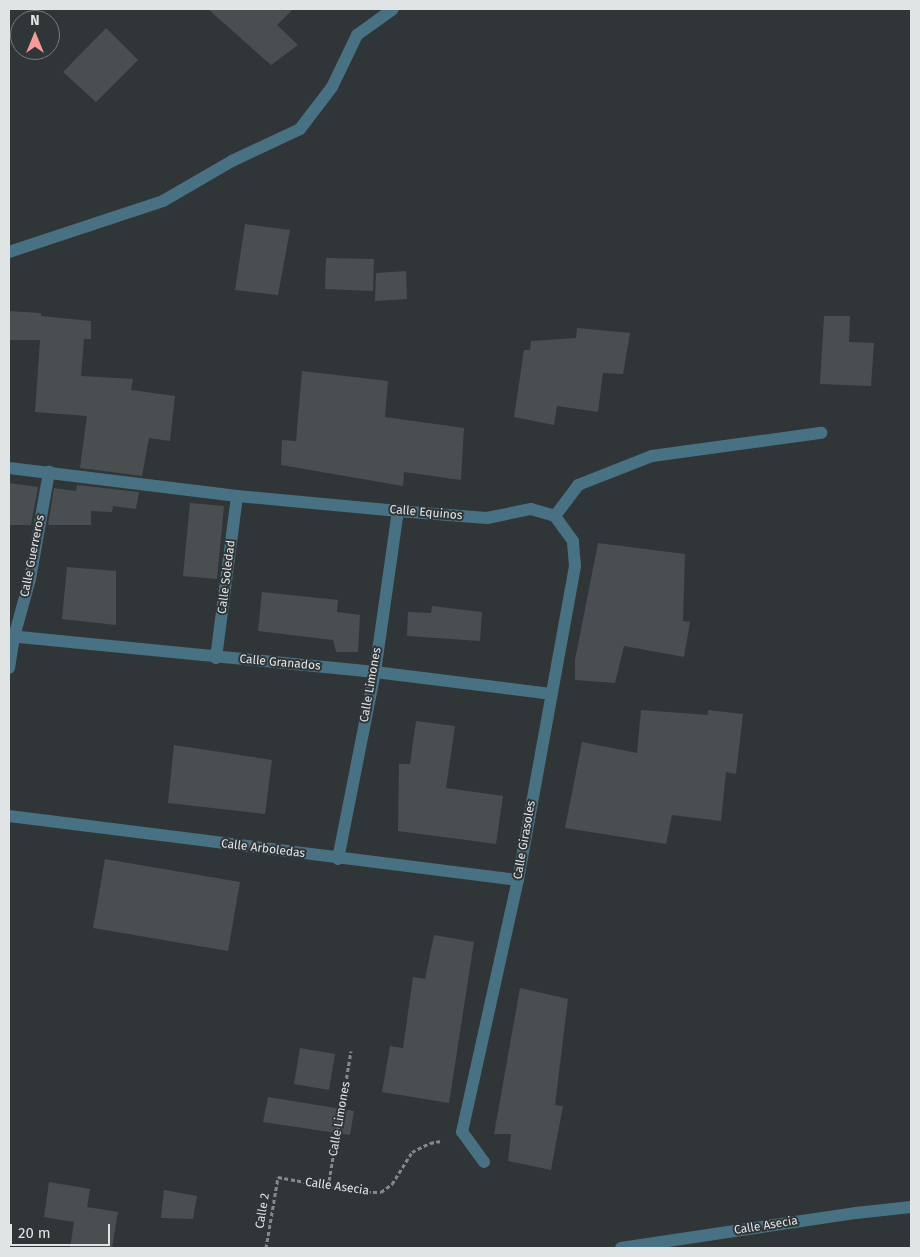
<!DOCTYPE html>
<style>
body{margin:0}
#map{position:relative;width:920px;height:1257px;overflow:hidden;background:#303538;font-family:"Fira Sans",sans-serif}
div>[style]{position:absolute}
.building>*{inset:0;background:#494f51}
.path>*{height:3px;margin-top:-1.5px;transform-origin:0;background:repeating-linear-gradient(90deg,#84898b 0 4px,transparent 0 6.5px)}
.minor>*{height:12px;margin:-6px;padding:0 6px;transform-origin:6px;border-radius:6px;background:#487184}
span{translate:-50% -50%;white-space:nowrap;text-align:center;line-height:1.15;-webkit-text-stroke:4px #303538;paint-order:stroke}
.street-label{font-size:12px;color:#e0e4e5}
.frame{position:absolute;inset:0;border:10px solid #e0e4e5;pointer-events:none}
.north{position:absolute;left:10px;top:10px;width:50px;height:50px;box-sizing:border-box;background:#303538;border:1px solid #767b7d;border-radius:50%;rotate:0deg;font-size:14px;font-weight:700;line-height:20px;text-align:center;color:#e0e4e5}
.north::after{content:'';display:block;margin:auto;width:18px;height:22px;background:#f59b9c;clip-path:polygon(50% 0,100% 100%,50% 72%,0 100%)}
.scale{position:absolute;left:10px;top:1224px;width:100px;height:22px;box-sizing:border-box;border:2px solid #e0e4e5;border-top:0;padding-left:6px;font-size:15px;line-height:18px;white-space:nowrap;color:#e0e4e5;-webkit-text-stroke:4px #303538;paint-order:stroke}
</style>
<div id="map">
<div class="building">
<i style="clip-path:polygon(208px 9px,293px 9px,277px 25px,298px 45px,271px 65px)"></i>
<i style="clip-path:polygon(106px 28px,138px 60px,96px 102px,63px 72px)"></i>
<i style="clip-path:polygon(245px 224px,290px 230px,278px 295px,235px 290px)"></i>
<i style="clip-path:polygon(326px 258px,374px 259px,373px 291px,325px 289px)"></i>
<i style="clip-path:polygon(406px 271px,407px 299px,375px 301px,376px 273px)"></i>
<i style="clip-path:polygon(9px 311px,41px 313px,41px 316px,91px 321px,91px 339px,84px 339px,81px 376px,133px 379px,131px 390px,175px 396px,170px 441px,149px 438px,142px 476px,80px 468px,87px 416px,35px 412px,40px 340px,9px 340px)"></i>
<i style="clip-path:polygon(824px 316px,850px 316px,849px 342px,874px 343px,871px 386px,820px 384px)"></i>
<i style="clip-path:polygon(577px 328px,630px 333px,623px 374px,603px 373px,598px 412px,557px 406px,554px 425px,514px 417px,524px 350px,530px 350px,531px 341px,576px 338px)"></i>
<i style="clip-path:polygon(302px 371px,388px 381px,385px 417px,464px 428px,461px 480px,404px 472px,403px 486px,281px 465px,282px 440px,296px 441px)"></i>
<i style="clip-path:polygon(9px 483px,38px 487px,31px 525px,9px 525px)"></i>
<i style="clip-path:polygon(77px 485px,139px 492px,136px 509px,113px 506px,112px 512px,91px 511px,91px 525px,48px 525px,54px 488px,76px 491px)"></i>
<i style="clip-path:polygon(190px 503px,224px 506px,217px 579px,183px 576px)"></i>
<i style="clip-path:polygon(598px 543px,685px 554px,683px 621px,690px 622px,684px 657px,624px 646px,615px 683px,575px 680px,575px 660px)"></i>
<i style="clip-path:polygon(67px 567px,116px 571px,116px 625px,62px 619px)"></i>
<i style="clip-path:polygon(262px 592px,338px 600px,337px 612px,360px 615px,358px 652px,336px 652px,333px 640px,258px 631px)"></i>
<i style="clip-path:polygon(432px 606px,482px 612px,480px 641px,407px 636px,408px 612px,431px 613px)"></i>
<i style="clip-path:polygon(641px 710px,708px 715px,708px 710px,743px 714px,736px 774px,726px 772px,721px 821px,672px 815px,666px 844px,565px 828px,582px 742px,637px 753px)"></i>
<i style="clip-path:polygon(416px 721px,455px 726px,446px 788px,503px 796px,496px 844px,398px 831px,399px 764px,410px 764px)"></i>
<i style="clip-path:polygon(174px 745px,272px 760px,265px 814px,168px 803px)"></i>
<i style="clip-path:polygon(105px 859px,240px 882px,228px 951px,93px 928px)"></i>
<i style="clip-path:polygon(434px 935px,474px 942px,449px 1103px,382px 1092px,390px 1046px,403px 1048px,413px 977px,425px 979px)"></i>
<i style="clip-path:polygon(520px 988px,568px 999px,555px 1105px,563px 1106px,551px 1170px,508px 1161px,511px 1134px,494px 1134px)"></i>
<i style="clip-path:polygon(300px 1048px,335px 1054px,329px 1090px,294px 1084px)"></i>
<i style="clip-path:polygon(268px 1097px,354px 1111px,350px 1135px,263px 1122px)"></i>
<i style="clip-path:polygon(49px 1182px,90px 1189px,87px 1207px,118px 1212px,112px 1248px,70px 1248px,74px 1222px,44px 1217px)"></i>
<i style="clip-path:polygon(164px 1190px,197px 1196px,193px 1219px,161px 1218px)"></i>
</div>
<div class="path">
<i style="left:328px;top:1187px;width:138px;rotate:-80.4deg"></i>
<i style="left:266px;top:1248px;width:72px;rotate:-80.4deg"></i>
<i style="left:278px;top:1177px;width:83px;rotate:10.4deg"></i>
<i style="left:360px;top:1192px;width:21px"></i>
<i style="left:381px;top:1192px;width:14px;rotate:-36deg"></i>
<i style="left:392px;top:1184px;width:38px;rotate:-58deg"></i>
<i style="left:412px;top:1152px;width:20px;rotate:-27deg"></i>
<i style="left:430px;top:1143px;width:11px;rotate:-10deg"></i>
</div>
<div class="minor">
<i style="left:9px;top:252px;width:162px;rotate:-18.3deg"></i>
<i style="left:163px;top:201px;width:80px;rotate:-30.1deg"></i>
<i style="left:232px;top:161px;width:75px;rotate:-25.2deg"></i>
<i style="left:300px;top:129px;width:53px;rotate:-52.7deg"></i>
<i style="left:332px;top:87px;width:58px;rotate:-64.3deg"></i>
<i style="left:357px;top:35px;width:44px;rotate:-35.8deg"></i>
<i style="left:9px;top:468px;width:230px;rotate:7deg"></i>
<i style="left:237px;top:496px;width:162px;rotate:5.3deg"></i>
<i style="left:398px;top:511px;width:89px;rotate:4.5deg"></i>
<i style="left:487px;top:518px;width:45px;rotate:-11.6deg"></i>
<i style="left:531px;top:509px;width:25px;rotate:16deg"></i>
<i style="left:555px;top:516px;width:39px;rotate:-53deg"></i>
<i style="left:578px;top:485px;width:79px;rotate:-21.4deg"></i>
<i style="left:652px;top:456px;width:171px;rotate:-7.8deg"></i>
<i style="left:9px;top:636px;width:368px;rotate:5.6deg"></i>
<i style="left:375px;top:672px;width:177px;rotate:7.1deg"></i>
<i style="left:216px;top:658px;width:163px;rotate:-82.6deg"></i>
<i style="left:9px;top:668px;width:31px;rotate:-81deg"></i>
<i style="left:14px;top:637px;width:60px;rotate:-74.6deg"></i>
<i style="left:30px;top:579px;width:109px;rotate:-79.9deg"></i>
<i style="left:9px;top:816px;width:513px;rotate:7.17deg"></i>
<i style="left:338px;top:859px;width:191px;rotate:-78.8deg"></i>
<i style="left:375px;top:672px;width:163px;rotate:-81.9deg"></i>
<i style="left:484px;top:1162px;width:37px;rotate:-126deg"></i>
<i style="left:462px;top:1132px;width:258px;rotate:-77.5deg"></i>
<i style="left:518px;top:880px;width:319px;rotate:-79.7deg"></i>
<i style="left:575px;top:566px;width:25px;rotate:-95deg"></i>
<i style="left:573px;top:541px;width:31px;rotate:-126deg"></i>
<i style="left:621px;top:1248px;width:238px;rotate:-8.5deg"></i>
<i style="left:856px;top:1213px;width:55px;rotate:-6.2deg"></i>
</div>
<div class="street-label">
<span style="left:426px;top:513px;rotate:5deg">Calle Equinos</span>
<span style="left:33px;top:556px;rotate:-79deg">Calle Guerreros</span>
<span style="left:227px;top:577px;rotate:-83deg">Calle Soledad</span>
<span style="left:280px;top:663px;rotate:5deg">Calle Granados</span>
<span style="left:371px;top:685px;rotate:-80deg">Calle Limones</span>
<span style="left:525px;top:840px;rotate:-80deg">Calle Girasoles</span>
<span style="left:263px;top:849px;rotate:7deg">Calle Arboledas</span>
<span style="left:340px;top:1119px;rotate:-80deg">Calle Limones</span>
<span style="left:337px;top:1187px;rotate:8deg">Calle Asecia</span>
<span style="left:263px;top:1211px;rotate:-81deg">Calle 2</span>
<span style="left:766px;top:1226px;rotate:-9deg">Calle Asecia</span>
</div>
<div class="frame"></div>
<div class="north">N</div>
<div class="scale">20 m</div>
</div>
